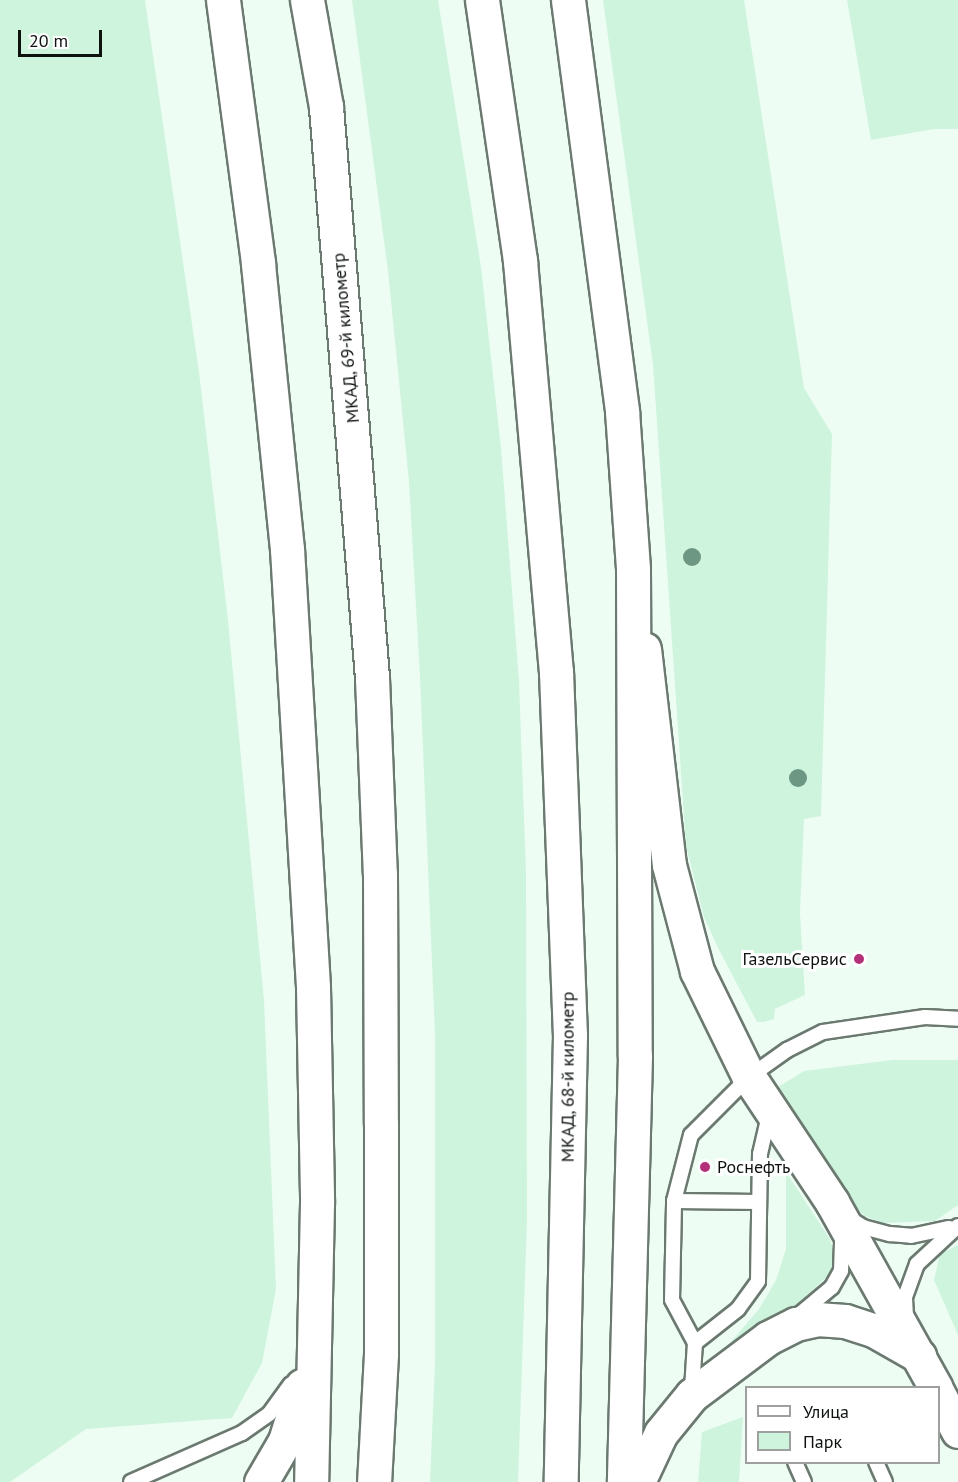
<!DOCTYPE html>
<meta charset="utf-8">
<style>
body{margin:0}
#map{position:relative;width:958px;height:1482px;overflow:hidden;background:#eefdf4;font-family:"PT Sans",sans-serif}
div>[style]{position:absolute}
.green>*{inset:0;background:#cff4dd}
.roads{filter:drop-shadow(2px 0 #6b7970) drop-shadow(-2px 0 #6b7970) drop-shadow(0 2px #6b7970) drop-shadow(0 -2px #6b7970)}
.service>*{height:14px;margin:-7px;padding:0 7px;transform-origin:7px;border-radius:7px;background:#fff}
.secondary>*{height:33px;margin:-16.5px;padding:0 16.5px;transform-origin:16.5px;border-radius:16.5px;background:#fff}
.primary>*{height:33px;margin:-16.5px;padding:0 16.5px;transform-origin:16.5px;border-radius:16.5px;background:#fff}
.trunk>*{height:33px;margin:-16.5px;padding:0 16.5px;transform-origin:16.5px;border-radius:16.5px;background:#fff}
.trees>*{width:18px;height:18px;margin:-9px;border-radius:50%;background:#6d9683}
.dots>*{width:16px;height:16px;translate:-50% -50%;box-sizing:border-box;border:3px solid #fff;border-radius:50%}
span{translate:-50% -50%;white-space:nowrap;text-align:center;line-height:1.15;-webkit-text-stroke:6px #fff;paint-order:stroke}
.street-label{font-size:18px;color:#0d120f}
.poi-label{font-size:18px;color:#0d120f}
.right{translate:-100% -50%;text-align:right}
.left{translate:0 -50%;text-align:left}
.legend{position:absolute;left:745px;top:1386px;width:195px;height:78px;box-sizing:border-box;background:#fff;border:2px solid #9ea09f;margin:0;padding:8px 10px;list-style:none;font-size:18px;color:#0d120f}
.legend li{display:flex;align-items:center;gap:12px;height:30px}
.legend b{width:30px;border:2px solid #9ea09f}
.scale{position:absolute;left:18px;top:30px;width:84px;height:27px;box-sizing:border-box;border:3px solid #0d120f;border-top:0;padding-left:8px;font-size:18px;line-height:21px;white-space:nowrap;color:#0d120f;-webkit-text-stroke:4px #fff;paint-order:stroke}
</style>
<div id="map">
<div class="green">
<i style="clip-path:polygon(0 0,145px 0,199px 372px,228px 620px,264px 1000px,276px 1289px,262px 1363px,232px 1418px,86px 1429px,10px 1482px,0 1482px)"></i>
<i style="clip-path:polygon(352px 0,438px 0,481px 267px,501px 448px,519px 681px,526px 872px,527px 1220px,518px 1482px,430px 1482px,435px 1363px,435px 1035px,420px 678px,409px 482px,388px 271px)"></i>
<i style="clip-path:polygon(603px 0,744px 0,804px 388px,832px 434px,821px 816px,804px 819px,800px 913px,805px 995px,775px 1009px,774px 1019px,764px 1022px,757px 1022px,718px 948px,704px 917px,686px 846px,653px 365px)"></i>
<i style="clip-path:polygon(847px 0,958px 0,958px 129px,934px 129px,871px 140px)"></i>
<i style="clip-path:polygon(892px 1060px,958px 1060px,958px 1205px,935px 1221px,883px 1223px,865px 1216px,845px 1199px,775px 1089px,804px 1071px)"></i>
<i style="clip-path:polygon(786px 1172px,830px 1239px,836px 1258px,830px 1274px,795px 1306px,724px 1350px,759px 1309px,776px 1280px,786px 1249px)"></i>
<i style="clip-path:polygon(958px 1245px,958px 1335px,934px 1280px,940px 1254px)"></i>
<i style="clip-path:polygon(743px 1417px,739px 1482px,698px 1482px,702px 1432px)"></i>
</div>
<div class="roads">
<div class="service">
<i style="left:674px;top:1201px;width:85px;rotate:0.7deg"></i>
<i style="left:852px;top:1220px;width:13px;rotate:32deg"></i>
<i style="left:863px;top:1227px;width:28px;rotate:15deg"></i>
<i style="left:890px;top:1234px;width:21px;rotate:5deg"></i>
<i style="left:911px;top:1236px;width:39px;rotate:-12deg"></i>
<i style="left:801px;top:1313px;width:40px;rotate:-40deg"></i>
<i style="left:832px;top:1287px;width:18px;rotate:-61deg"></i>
<i style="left:841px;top:1271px;width:32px;rotate:-88deg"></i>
<i style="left:906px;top:1317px;width:20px;rotate:-93deg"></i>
<i style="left:905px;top:1297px;width:35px;rotate:-70deg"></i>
<i style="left:917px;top:1264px;width:56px;rotate:-42.8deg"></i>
<i style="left:695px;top:1343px;width:55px;rotate:-38.3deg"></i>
<i style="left:738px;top:1309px;width:34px;rotate:-54deg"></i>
<i style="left:758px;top:1281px;width:127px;rotate:-89.1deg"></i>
<i style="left:760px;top:1154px;width:40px;rotate:-77deg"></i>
<i style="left:692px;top:1389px;width:46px;rotate:-86.3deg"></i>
<i style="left:695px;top:1343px;width:49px;rotate:-118.1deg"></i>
<i style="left:672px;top:1300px;width:99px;rotate:-88.8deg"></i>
<i style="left:674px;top:1201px;width:68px;rotate:-75.6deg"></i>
<i style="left:691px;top:1135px;width:82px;rotate:-45deg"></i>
<i style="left:749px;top:1077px;width:47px;rotate:-35.4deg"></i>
<i style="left:787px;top:1050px;width:40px;rotate:-26.6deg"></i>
<i style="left:823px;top:1032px;width:103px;rotate:-8.4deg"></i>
<i style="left:925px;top:1017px;width:33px;rotate:3deg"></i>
<i style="left:795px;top:1462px;width:22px;rotate:66deg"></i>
<i style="left:876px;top:1462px;width:22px;rotate:66deg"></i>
<i style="left:131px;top:1482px;width:121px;rotate:-23.8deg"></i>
<i style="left:242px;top:1433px;width:33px;rotate:-35deg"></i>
<i style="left:269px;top:1414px;width:37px;rotate:-54deg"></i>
</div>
<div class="secondary">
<i style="left:644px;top:649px;width:217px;rotate:83.4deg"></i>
<i style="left:669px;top:865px;width:110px;rotate:75.2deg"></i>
<i style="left:697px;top:971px;width:118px;rotate:63.9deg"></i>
<i style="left:749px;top:1077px;width:150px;rotate:56.4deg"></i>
<i style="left:832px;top:1202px;width:213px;rotate:60.8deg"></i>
<i style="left:938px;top:1393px;width:43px;rotate:62.2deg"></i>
<i style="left:638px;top:1482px;width:54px;rotate:-64.9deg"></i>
<i style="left:661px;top:1433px;width:49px;rotate:-50.8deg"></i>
<i style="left:692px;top:1395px;width:95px;rotate:-36.9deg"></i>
<i style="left:768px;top:1338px;width:31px;rotate:-27deg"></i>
<i style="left:796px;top:1324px;width:22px;rotate:-13deg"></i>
<i style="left:817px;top:1319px;width:28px;rotate:4deg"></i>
<i style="left:845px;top:1321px;width:32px;rotate:18deg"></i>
<i style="left:875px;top:1331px;width:51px;rotate:29.6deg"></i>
</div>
<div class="primary">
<i style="left:223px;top:0;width:266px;rotate:82.4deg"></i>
<i style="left:258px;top:264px;width:286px;rotate:84.2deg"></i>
<i style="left:287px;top:549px;width:439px;rotate:86.6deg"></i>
<i style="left:313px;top:987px;width:216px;rotate:88.9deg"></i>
<i style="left:317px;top:1203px;width:279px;rotate:91.2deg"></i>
<i style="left:568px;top:0;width:415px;rotate:82.5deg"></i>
<i style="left:622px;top:411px;width:158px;rotate:86deg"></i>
<i style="left:633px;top:569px;width:487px;rotate:89.8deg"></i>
<i style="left:635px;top:1056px;width:426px;rotate:91.5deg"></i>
<i style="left:261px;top:1482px;width:48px;rotate:-59.7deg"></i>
<i style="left:285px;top:1441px;width:58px;rotate:-72.8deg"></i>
</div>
<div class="trunk">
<i style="left:307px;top:0;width:109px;rotate:79.9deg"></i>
<i style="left:326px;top:107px;width:573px;rotate:85.39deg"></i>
<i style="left:372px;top:678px;width:196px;rotate:87.7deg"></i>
<i style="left:380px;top:874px;width:250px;rotate:89.8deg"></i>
<i style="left:381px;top:1124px;width:230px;rotate:90deg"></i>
<i style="left:381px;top:1354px;width:128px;rotate:93.1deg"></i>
<i style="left:482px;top:0;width:264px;rotate:81.7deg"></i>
<i style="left:520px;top:261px;width:413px;rotate:85deg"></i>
<i style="left:556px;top:672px;width:363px;rotate:87.8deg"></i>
<i style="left:570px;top:1035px;width:447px;rotate:91.2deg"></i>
</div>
</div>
<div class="trees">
<i style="left:692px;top:557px"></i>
<i style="left:798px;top:778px"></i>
</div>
<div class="dots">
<i style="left:859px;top:959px;background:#b43179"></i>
<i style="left:705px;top:1167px;background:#b43179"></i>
</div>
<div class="street-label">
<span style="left:346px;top:338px;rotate:-95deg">МКАД, 69-й километр</span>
<span style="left:568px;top:1077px;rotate:-90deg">МКАД, 68-й километр</span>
</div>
<div class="poi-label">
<span class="right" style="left:847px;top:959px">ГазельСервис</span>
<span class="left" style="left:717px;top:1167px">Роснефть</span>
</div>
<ul class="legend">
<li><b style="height:8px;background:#fff"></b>Улица</li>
<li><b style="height:16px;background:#cff4dd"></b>Парк</li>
</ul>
<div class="scale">20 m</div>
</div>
